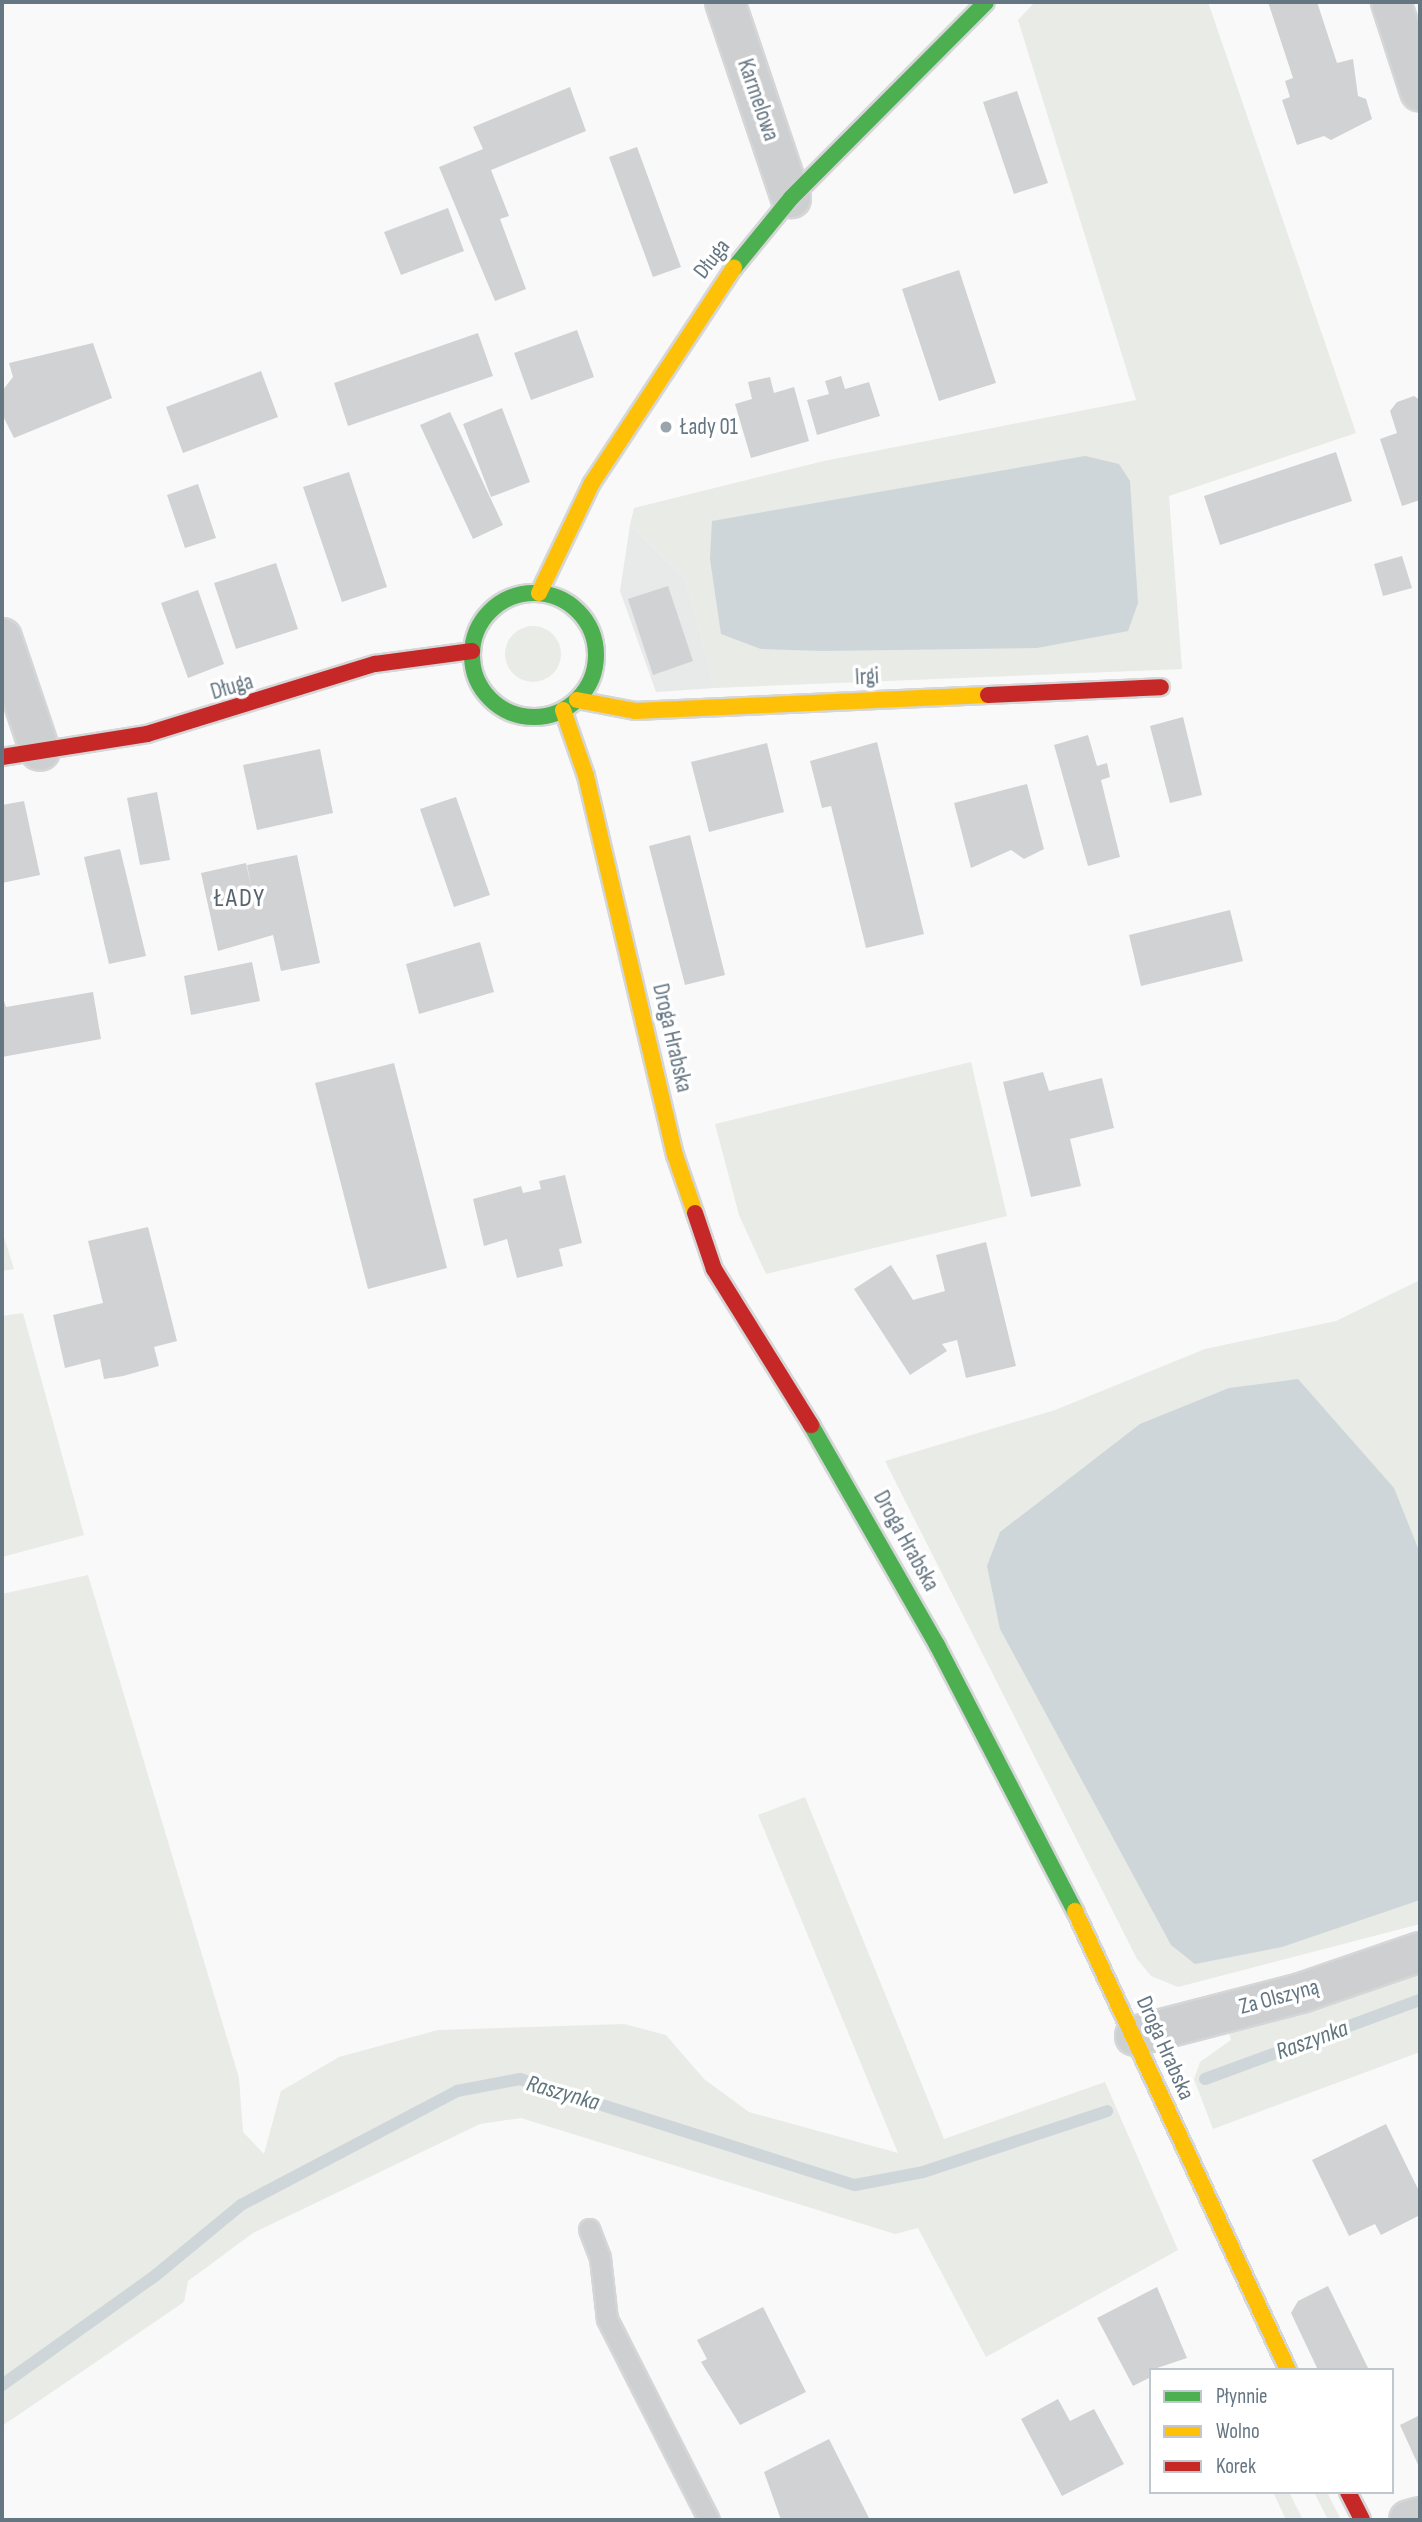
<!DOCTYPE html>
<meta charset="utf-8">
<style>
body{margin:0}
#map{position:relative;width:1422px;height:2522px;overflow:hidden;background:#f9f9f9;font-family:"Sofia Sans Condensed",sans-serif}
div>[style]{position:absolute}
.built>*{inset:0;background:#e8e9e9}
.green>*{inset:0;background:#e8ebe6}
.round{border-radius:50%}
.water>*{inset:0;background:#ced6d9}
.stream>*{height:12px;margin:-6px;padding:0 6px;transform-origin:6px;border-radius:6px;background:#ced6d9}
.building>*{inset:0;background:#d0d2d3}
.roads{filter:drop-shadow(2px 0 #d5d6d7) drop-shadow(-2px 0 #d5d6d7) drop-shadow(0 2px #d5d6d7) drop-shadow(0 -2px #d5d6d7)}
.lane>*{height:19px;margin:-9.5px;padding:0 9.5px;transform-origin:9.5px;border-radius:9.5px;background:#cecfd0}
.street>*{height:38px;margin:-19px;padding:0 19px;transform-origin:19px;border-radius:19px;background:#cecfd0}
.fast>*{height:16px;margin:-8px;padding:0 8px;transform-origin:8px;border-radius:8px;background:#4caf50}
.fast>.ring{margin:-8px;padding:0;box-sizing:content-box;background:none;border:16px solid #4caf50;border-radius:50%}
.slow>*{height:16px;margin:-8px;padding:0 8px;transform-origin:8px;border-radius:8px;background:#ffc107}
.jam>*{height:16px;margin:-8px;padding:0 8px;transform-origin:8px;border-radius:8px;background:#c62828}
.dots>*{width:19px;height:19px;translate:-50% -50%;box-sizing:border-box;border:4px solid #fff;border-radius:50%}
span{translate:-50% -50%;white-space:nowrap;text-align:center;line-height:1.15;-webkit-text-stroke:7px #fff;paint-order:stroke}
.street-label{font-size:23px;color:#657683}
.poi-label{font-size:23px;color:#657683}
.left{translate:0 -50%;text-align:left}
.water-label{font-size:24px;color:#60757c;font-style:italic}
.quarter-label{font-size:26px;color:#57646e;letter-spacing:2px}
.frame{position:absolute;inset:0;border:4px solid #657683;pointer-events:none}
.legend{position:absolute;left:1149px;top:2368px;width:245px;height:126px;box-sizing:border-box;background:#fff;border:2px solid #c1c8cd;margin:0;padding:9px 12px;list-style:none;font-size:21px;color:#657683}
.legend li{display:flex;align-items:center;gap:14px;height:35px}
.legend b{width:35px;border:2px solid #c1c8cd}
</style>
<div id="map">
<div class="built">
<i style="clip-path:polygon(630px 525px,685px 578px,715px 688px,656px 692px,620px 591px)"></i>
</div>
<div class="green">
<i style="clip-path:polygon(1035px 2px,1208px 2px,1356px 433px,1169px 496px,1182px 669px,715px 688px,685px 578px,630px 525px,634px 508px,824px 461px,1136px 400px,1018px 20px)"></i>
<i class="round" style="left:505px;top:626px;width:56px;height:56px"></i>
<i style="clip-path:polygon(971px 1062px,1007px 1216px,766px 1274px,739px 1215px,715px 1124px)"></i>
<i style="clip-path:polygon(2px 1231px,14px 1269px,2px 1271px)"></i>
<i style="clip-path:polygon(1420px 1280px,1420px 1924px,1178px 1987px,1151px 1976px,1137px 1959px,885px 1461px,1055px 1410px,1205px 1349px,1336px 1321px)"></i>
<i style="clip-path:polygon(23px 1313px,84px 1535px,2px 1557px,2px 1316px)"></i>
<i style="clip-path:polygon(88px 1575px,239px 2078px,243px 2132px,264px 2154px,281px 2091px,339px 2057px,438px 2030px,624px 2024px,666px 2035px,704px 2079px,749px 2112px,898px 2153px,758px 1815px,805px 1797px,944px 2139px,1105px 2082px,1178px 2250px,986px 2357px,918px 2228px,895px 2234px,521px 2118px,480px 2124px,253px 2233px,188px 2281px,184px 2302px,2px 2426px,2px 1594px)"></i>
<i style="clip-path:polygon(1420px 1963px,1420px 2052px,1213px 2129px,1194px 2079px,1200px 2062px,1231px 2040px,1227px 2027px)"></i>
<i style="clip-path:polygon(1273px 2492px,1289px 2492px,1303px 2520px,1286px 2520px)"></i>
<i style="clip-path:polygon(1314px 2492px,1327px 2492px,1341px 2520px,1328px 2520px)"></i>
</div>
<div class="water">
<i style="clip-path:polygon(1085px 456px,1119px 464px,1130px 481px,1138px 603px,1128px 631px,1037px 648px,822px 651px,761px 649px,721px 634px,710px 559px,712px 521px)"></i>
<i style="clip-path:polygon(1298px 1379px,1394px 1488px,1420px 1553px,1420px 1900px,1282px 1947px,1195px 1964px,1171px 1945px,1000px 1629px,987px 1566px,1000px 1532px,1140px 1424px,1229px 1388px)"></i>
</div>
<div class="stream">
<i style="left:1205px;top:2079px;width:229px;rotate:-20.2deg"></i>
<i style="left:2px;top:2385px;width:189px;rotate:-35.5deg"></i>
<i style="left:156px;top:2275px;width:110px;rotate:-39.5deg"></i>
<i style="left:241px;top:2205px;width:244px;rotate:-27.8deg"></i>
<i style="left:457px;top:2091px;width:64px;rotate:-10.8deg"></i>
<i style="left:520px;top:2079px;width:351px;rotate:17.6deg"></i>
<i style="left:855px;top:2185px;width:69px;rotate:-10.8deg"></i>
<i style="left:923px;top:2172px;width:194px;rotate:-18.3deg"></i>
</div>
<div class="building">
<i style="clip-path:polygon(1268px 2px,1317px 2px,1337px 63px,1353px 59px,1358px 96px,1366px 99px,1372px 119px,1331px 140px,1324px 136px,1297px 145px,1282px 100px,1290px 97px,1285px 81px,1293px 78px)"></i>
<i style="clip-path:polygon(570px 87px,586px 131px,491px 170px,509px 216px,500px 219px,526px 289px,495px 301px,439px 167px,483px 149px,473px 127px)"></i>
<i style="clip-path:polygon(1017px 91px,1048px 183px,1014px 194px,983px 102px)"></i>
<i style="clip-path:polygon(637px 147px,681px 267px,653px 277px,609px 157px)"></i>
<i style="clip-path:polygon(448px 208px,464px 251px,401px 275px,384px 232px)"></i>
<i style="clip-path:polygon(959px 270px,996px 383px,939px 401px,902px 289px)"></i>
<i style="clip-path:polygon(577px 330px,594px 377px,531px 400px,514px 353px)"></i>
<i style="clip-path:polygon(478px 333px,493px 376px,348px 426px,334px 383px)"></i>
<i style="clip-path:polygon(93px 343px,112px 398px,14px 438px,2px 414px,2px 391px,13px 377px,9px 363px)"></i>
<i style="clip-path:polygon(261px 371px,278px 417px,183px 453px,166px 407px)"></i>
<i style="clip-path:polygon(841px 376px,845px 389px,869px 382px,880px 416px,817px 435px,807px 400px,829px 394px,825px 381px)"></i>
<i style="clip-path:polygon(770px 377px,774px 393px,794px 387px,809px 441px,751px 458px,735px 404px,752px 399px,748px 382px)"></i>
<i style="clip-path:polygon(1414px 396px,1420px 400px,1420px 500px,1402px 506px,1380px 439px,1397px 433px,1390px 411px,1397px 402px)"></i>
<i style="clip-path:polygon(502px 408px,530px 482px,491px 497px,463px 424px)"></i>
<i style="clip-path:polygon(450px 412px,503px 525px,473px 539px,420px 425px)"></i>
<i style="clip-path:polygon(1336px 452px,1352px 501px,1220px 545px,1204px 496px)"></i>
<i style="clip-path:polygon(349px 472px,387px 587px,342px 602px,303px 487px)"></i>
<i style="clip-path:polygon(198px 484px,216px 538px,185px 548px,167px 495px)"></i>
<i style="clip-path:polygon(1402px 556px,1412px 588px,1383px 596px,1374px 564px)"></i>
<i style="clip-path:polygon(276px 563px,298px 629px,236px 649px,214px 583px)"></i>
<i style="clip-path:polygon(668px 586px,693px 661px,653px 675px,628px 599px)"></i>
<i style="clip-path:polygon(198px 590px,224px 664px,188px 678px,161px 603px)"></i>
<i style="clip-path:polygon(1183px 717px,1202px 795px,1170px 803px,1150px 726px)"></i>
<i style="clip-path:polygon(1088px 735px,1097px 766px,1107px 763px,1110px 777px,1101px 780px,1120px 857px,1088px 866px,1054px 745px)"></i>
<i style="clip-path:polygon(877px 742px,924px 934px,866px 948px,831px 806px,822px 808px,810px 761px)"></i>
<i style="clip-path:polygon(767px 743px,784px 812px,709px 832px,691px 762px)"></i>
<i style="clip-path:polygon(320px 749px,333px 813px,257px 830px,243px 765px)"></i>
<i style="clip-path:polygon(1027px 784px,1044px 849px,1024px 859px,1011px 850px,971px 868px,954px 803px)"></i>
<i style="clip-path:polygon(157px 792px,170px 860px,140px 865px,127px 798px)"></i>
<i style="clip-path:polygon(456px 797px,490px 895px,454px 907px,420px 809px)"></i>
<i style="clip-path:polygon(24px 801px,40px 875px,2px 883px,2px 805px)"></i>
<i style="clip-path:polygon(690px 835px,725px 975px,685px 985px,649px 846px)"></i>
<i style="clip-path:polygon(120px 849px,146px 956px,109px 964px,84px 857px)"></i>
<i style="clip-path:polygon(297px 855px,320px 963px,281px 971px,273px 935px,218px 951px,201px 873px,246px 863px,252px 890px,247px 865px)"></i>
<i style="clip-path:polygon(1230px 910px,1243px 961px,1141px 986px,1129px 935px)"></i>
<i style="clip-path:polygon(480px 942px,494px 992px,419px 1014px,406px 964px)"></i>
<i style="clip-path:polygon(252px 962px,260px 1001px,191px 1015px,184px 976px)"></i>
<i style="clip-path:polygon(93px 992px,101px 1039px,2px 1057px,2px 995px,6px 1007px)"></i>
<i style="clip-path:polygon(394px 1063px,447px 1268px,368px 1289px,315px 1083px)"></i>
<i style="clip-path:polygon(1043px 1072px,1049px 1091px,1102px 1078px,1114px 1128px,1070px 1139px,1081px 1186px,1031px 1197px,1003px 1082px)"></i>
<i style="clip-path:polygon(565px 1175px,582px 1243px,559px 1249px,563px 1266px,517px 1278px,507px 1239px,484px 1246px,473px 1199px,521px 1186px,523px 1193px,541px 1189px,539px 1181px)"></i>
<i style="clip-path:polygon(148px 1227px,177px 1341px,154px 1347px,159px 1366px,123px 1376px,104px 1379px,100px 1359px,65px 1368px,53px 1315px,103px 1303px,88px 1241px)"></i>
<i style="clip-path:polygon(986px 1242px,1016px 1366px,966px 1378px,957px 1340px,942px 1344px,947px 1351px,910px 1375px,854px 1289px,891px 1265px,913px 1300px,945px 1291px,936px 1255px)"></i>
<i style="clip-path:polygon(1386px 2124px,1420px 2193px,1420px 2215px,1381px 2235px,1375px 2224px,1349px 2236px,1312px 2160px)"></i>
<i style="clip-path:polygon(1328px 2286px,1369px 2370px,1318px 2370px,1291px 2313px,1298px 2301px)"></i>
<i style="clip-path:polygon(1157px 2287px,1187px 2358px,1151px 2370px,1151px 2377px,1133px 2386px,1097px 2318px)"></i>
<i style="clip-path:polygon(763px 2307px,806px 2392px,740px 2425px,701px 2362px,707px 2359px,697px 2340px)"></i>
<i style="clip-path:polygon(1058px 2399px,1070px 2421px,1094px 2409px,1124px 2464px,1062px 2496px,1021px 2419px)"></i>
<i style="clip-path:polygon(1420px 2415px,1420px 2469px,1400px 2425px)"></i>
<i style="clip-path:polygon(829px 2439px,870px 2520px,781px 2520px,764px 2472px)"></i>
</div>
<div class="roads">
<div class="lane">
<i style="left:589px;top:2229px;width:31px;rotate:69deg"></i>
<i style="left:600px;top:2258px;width:61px;rotate:83.5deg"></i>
<i style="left:607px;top:2319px;width:225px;rotate:63.1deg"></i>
</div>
<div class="street">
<i style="left:725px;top:2px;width:207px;rotate:71.4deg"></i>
<i style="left:1391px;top:2px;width:94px;rotate:72deg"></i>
<i style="left:2px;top:638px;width:119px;rotate:71.4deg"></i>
<i style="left:1135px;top:2036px;width:171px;rotate:-14.5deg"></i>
<i style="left:1301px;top:1993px;width:126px;rotate:-19deg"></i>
<i style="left:1409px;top:2520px;width:11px;rotate:-15deg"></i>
</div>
<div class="fast">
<i style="left:734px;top:268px;width:90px;rotate:-50.8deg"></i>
<i style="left:791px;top:198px;width:276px;rotate:-45.1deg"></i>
<i class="ring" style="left:472px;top:593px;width:108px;height:108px"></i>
<i style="left:811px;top:1425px;width:254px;rotate:60.2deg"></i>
<i style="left:937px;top:1645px;width:300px;rotate:62.6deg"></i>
</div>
<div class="slow">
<i style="left:539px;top:593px;width:122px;rotate:-64.3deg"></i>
<i style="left:592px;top:483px;width:258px;rotate:-56.6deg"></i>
<i style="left:577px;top:700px;width:59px;rotate:10.7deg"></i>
<i style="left:635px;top:711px;width:353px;rotate:-2.6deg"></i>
<i style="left:563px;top:710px;width:70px;rotate:70.8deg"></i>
<i style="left:586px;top:776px;width:389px;rotate:76.8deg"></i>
<i style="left:675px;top:1155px;width:61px;rotate:71deg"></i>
<i style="left:1075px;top:1911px;width:506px;rotate:65.11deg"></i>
</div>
<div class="jam">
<i style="left:988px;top:695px;width:173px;rotate:-2.6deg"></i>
<i style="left:2px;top:757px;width:147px;rotate:-9deg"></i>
<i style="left:147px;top:734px;width:239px;rotate:-17.1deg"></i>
<i style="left:375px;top:664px;width:98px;rotate:-7.6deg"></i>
<i style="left:695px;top:1213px;width:59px;rotate:71.3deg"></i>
<i style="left:714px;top:1269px;width:184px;rotate:58.1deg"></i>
<i style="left:1348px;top:2492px;width:31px;rotate:63deg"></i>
</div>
</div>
<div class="dots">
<i style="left:666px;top:427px;background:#99a4ac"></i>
</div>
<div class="street-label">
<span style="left:758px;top:100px;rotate:71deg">Karmelowa</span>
<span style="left:712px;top:259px;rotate:-52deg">Długa</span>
<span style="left:867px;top:677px;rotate:-3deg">Irgi</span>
<span style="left:232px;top:687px;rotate:-16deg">Długa</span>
<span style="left:672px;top:1038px;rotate:77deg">Droga Hrabska</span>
<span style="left:906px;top:1541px;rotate:61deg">Droga Hrabska</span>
<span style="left:1279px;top:1997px;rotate:-15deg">Za Olszyną</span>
<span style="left:1165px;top:2048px;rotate:66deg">Droga Hrabska</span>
</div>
<div class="poi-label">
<span class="left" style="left:680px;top:427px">Łady 01</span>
</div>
<div class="water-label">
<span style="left:1312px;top:2040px;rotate:-20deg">Raszynka</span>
<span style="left:563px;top:2093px;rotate:16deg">Raszynka</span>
</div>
<div class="quarter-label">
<span style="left:240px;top:899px">ŁADY</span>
</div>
<div class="frame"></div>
<ul class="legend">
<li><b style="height:9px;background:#4caf50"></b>Płynnie</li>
<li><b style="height:9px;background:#ffc107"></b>Wolno</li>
<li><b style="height:9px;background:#c62828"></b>Korek</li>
</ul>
</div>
